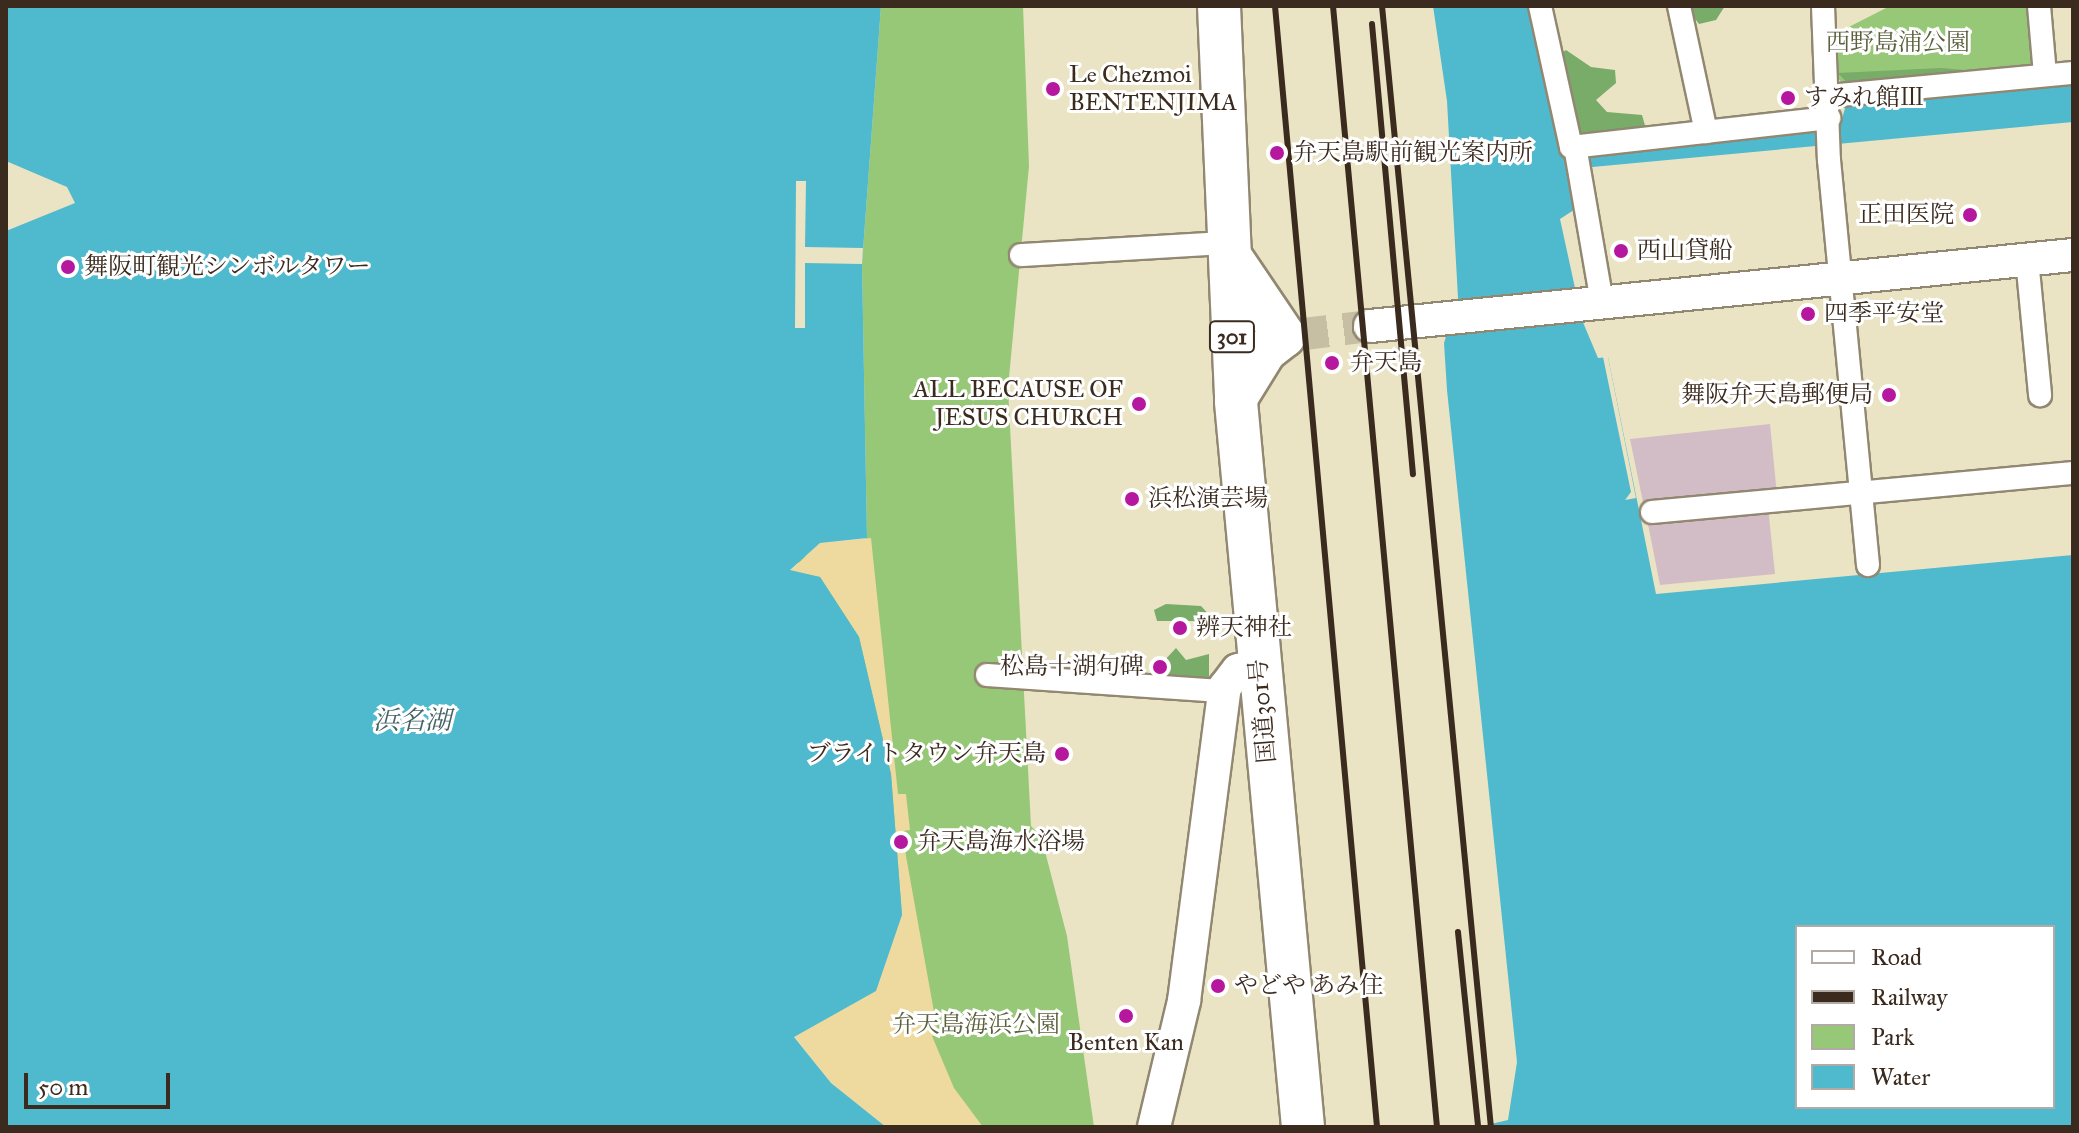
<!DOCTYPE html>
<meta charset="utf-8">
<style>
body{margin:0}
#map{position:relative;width:2079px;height:1133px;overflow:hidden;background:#eae4c4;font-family:"IM FELL Great Primer","Noto Serif JP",serif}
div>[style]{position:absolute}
.industrial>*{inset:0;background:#d2bdc6}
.green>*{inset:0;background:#96c877}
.forest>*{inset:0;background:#78ac68}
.sand>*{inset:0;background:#eeda9e}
.water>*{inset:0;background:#4fb9cd}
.pier>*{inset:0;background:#eae4c4}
.secondary-tunnel>*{height:32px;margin-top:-16px;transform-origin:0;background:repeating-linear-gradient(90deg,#c7bfa3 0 32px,transparent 0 48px)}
.roads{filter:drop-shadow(2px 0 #928771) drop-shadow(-2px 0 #928771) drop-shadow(0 2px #928771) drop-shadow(0 -2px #928771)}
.street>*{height:22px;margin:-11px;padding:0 11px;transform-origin:11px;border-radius:11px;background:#fff}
.secondary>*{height:32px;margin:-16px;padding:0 16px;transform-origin:16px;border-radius:16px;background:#fff}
.highway>*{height:42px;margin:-21px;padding:0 21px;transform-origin:21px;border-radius:21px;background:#fff}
.rail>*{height:6px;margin:-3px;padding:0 3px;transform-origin:3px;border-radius:3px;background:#3b2a1e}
.dots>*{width:22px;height:22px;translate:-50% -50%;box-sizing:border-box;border:4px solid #fff;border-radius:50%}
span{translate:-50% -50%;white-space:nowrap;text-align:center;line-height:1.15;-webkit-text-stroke:6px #fff;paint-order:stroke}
.shield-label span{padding:2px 6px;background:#fff;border:2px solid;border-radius:6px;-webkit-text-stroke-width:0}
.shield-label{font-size:22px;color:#3b2a1e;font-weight:700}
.park-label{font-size:24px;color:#5b613d}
.poi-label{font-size:24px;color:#3b2a1e}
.left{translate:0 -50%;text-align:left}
.right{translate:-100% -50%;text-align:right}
.street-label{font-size:24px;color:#3b2a1e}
.water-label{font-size:26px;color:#436364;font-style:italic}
.frame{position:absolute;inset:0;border:8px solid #3b2a1e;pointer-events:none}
.legend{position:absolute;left:1795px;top:925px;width:260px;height:184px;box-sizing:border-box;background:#fff;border:2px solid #b1aaa5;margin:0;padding:10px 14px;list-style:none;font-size:24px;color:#3b2a1e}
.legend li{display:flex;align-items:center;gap:16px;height:40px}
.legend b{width:40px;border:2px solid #b1aaa5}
.scale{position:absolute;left:24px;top:1073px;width:146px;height:36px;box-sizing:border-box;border:4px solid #3b2a1e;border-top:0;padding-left:10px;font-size:24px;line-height:28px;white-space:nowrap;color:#3b2a1e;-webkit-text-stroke:6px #fff;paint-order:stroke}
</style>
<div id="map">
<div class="industrial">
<i style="clip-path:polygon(1770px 424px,1777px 495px,1644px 507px,1630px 439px)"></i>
<i style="clip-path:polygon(1768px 507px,1775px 574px,1660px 585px,1647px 519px)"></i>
</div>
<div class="green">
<i style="clip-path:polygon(881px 6px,1023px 6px,1029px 166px,1008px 388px,1031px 826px,1041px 836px,1067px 936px,1094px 1127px,886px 1127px,798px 559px,867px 538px,862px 264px)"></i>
<i style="clip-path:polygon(1890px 6px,2033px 6px,2034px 68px,1846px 86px,1838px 79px,1835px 34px)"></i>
</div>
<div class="forest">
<i style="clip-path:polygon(1685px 6px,1725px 6px,1716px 20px,1699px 24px)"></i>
<i style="clip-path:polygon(1566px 50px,1591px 67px,1615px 70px,1616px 83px,1596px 100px,1607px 112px,1642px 115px,1646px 129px,1575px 133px,1560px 54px)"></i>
<i style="clip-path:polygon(1941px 68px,1975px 71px,1849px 85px,1838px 73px)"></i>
<i style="clip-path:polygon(1166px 604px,1201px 606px,1215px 621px,1157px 621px,1154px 610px)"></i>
<i style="clip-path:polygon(1176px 648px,1186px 660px,1209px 654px,1209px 679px,1150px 676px)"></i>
</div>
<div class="sand">
<i style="clip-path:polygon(871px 538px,898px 794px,906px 794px,910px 830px,903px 831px,906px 856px,938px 1034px,932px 1036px,954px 1088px,983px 1127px,886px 1127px,831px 1083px,793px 1035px,902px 915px,891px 774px,859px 637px,820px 577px,790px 571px,820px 543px)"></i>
</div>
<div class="water">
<i style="clip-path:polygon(6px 6px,881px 6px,862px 264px,867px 538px,820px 543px,790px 570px,820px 577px,859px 637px,891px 774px,902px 915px,876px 991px,794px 1037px,831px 1083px,886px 1127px,6px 1127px,6px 231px,75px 203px,67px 187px,6px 161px)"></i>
<i style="clip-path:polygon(evenodd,1433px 6px,1533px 6px,1564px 154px,1841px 122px,1846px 105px,2073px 83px,2073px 122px,1571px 169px,1577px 208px,1560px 219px,1582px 320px,1598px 358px,1608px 357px,1656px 594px,2073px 555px,2073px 1127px,1478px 1127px,1508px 1120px,1517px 1062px,1447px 390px,1444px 343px,1458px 298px,1447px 101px,1433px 6px,1797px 927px,2053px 927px,2053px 1107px,1797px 1107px,1797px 927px)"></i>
</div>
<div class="pier">
<i style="clip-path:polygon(796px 181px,806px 181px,805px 247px,863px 248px,862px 264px,805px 263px,805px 328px,795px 328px)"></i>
<i style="clip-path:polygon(1603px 357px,1608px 357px,1636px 498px,1625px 500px,1631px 492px)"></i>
</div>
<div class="secondary-tunnel">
<i style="left:1296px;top:335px;width:75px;rotate:-6.9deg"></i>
</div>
<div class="roads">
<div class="street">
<i style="left:1540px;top:6px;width:144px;rotate:77.6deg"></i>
<i style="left:1571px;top:147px;width:260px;rotate:-6.4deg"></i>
<i style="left:1679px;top:6px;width:129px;rotate:77.9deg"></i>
<i style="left:1823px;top:6px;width:154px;rotate:87.8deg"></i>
<i style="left:1829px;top:160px;width:407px;rotate:84.5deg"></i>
<i style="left:2039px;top:6px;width:69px;rotate:85deg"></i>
<i style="left:1829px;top:96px;width:245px;rotate:-5.4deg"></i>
<i style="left:1575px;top:146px;width:158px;rotate:80.2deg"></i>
<i style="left:1021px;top:255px;width:205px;rotate:-3.4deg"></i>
<i style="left:2027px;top:259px;width:137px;rotate:84.5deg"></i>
<i style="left:1652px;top:512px;width:423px;rotate:-5.3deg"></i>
<i style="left:987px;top:675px;width:238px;rotate:3.9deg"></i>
</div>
<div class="secondary">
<i style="left:1370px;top:326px;width:707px;rotate:-5.77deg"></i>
<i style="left:1154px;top:1127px;width:130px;rotate:-76.6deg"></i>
<i style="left:1184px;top:1001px;width:317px;rotate:-82.6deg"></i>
<i style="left:1225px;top:687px;width:21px;rotate:-53deg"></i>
<i style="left:1238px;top:670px;width:20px;rotate:-11deg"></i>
</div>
<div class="highway">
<i style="left:1219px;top:6px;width:396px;rotate:87.5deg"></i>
<i style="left:1236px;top:402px;width:728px;rotate:84.72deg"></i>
<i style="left:1232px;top:259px;width:93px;rotate:56deg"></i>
<i style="left:1284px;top:336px;width:24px;rotate:142deg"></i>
<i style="left:1265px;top:351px;width:55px;rotate:121.7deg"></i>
</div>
</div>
<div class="rail">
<i style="left:1275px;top:6px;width:1126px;rotate:84.8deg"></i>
<i style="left:1333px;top:6px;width:1126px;rotate:84.7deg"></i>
<i style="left:1382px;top:6px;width:1126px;rotate:84.45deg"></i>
<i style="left:1372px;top:24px;width:452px;rotate:84.8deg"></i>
<i style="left:1458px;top:932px;width:196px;rotate:84.1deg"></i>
</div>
<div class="dots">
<i style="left:1053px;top:89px;background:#b5179e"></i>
<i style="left:1788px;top:98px;background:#b5179e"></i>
<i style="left:1277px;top:153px;background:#b5179e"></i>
<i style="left:1970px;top:215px;background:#b5179e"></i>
<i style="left:1621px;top:251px;background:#b5179e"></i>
<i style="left:68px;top:267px;background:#b5179e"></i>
<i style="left:1808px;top:314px;background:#b5179e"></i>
<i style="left:1332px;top:363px;background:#b5179e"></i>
<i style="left:1889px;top:395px;background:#b5179e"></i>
<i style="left:1139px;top:404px;background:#b5179e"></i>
<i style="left:1132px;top:499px;background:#b5179e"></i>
<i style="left:1180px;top:628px;background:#b5179e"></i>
<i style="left:1160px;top:667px;background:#b5179e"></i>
<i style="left:1062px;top:754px;background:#b5179e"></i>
<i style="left:901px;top:842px;background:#b5179e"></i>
<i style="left:1218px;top:986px;background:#b5179e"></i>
<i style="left:1126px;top:1016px;background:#b5179e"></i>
</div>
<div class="shield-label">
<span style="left:1232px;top:337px">301</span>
</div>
<div class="park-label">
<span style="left:1898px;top:43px">西野島浦公園</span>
<span style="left:976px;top:1025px">弁天島海浜公園</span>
</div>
<div class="poi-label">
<span class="left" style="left:1069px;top:89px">Le Chezmoi<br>BENTENJIMA</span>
<span class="left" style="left:1804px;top:98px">すみれ館Ⅲ</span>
<span class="left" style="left:1293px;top:153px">弁天島駅前観光案内所</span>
<span class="right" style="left:1954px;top:215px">正田医院</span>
<span class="left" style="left:1637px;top:251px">西山貸船</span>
<span class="left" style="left:84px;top:267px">舞阪町観光シンボルタワー</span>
<span class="left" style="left:1824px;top:314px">四季平安堂</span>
<span class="left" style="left:1350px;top:363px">弁天島</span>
<span class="right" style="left:1123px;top:404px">ALL BECAUSE OF<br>JESUS CHURCH</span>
<span class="right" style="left:1873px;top:395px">舞阪弁天島郵便局</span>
<span class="left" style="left:1148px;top:499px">浜松演芸場</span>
<span class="left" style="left:1196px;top:628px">辨天神社</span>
<span class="right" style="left:1144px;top:667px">松島十湖句碑</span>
<span class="right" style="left:1046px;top:754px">ブライトタウン弁天島</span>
<span class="left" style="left:917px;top:842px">弁天島海水浴場</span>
<span class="left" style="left:1234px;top:986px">やどや あみ住</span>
<span style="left:1126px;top:1043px">Benten Kan</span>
</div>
<div class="street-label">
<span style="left:1263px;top:711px;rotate:-95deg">国道301号</span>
</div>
<div class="water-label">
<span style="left:412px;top:721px">浜名湖</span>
</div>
<div class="frame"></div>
<ul class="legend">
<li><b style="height:10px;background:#fff"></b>Road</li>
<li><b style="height:10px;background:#3b2a1e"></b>Railway</li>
<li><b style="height:22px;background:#96c877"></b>Park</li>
<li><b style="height:22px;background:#4fb9cd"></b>Water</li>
</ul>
<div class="scale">50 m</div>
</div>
